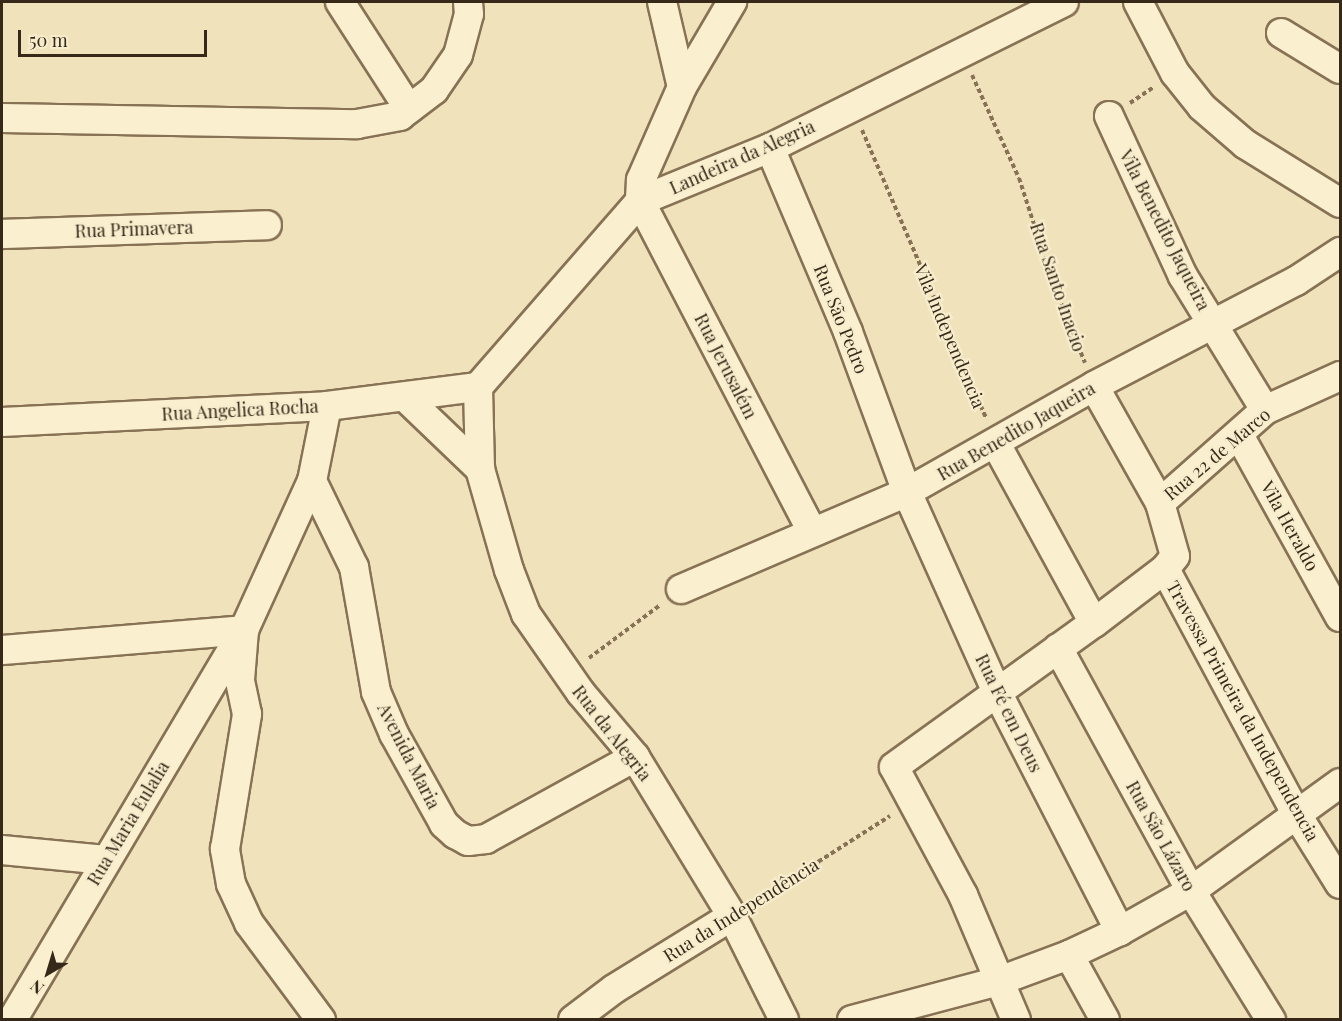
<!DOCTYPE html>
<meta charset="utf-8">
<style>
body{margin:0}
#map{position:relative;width:1342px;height:1021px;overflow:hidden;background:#f0e3bc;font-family:"Playfair Display",serif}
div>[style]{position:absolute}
.path>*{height:4px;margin-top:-2px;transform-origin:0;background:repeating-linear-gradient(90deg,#887255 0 4.5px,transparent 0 7.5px)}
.roads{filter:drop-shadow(2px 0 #887255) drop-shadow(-2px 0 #887255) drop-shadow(0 2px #887255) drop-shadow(0 -2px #887255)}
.minor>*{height:28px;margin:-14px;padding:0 14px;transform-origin:14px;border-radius:14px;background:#faf0cf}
span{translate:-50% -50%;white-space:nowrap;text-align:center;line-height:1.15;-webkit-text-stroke:4.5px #f7edcc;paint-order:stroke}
.street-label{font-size:18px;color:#36291a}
.frame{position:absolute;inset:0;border:3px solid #36291a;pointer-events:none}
.north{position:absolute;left:18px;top:943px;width:60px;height:60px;-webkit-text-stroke:4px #f7edcc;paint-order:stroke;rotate:218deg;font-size:16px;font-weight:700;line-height:24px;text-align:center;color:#36291a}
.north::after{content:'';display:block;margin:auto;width:21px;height:27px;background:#36291a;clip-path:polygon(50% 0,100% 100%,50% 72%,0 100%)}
.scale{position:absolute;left:18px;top:30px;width:189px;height:27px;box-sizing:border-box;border:3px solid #36291a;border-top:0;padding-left:8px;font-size:18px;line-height:21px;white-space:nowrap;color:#36291a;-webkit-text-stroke:4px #f7edcc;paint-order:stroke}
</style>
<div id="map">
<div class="path">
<i style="left:972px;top:75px;width:113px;rotate:65.5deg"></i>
<i style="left:1019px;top:178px;width:110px;rotate:72.1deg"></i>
<i style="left:1053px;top:283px;width:86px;rotate:68.2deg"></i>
<i style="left:1130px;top:103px;width:29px;rotate:-34deg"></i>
<i style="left:862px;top:130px;width:314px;rotate:66.7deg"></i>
<i style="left:589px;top:658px;width:89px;rotate:-36.7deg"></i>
<i style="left:755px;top:902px;width:160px;rotate:-32.5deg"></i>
</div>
<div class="roads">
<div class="minor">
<i style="left:340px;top:2px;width:127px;rotate:57.2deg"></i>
<i style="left:662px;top:2px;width:87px;rotate:76.8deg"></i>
<i style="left:682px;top:87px;width:99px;rotate:-59.5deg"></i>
<i style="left:1138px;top:2px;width:80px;rotate:62.5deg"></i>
<i style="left:1175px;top:73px;width:43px;rotate:51.5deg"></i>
<i style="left:1202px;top:107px;width:57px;rotate:40.7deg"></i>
<i style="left:1245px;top:144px;width:112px;rotate:31.8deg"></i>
<i style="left:1281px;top:33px;width:69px;rotate:31.4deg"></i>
<i style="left:682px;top:87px;width:102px;rotate:113.8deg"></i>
<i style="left:641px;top:180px;width:21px;rotate:93deg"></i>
<i style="left:640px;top:201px;width:372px;rotate:62.5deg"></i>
<i style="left:1109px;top:116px;width:176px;rotate:65.2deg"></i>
<i style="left:1183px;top:276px;width:157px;rotate:58.5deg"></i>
<i style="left:2px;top:118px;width:355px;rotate:1deg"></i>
<i style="left:357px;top:124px;width:44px;rotate:-10.5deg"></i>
<i style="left:400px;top:116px;width:43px;rotate:-37.4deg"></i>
<i style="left:434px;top:90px;width:42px;rotate:-55.6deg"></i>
<i style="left:458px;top:55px;width:42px;rotate:-75deg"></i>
<i style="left:469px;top:14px;width:12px;rotate:-95deg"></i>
<i style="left:770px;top:148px;width:200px;rotate:67deg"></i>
<i style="left:848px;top:332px;width:171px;rotate:69.8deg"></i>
<i style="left:907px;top:492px;width:219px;rotate:65.8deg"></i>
<i style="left:997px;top:692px;width:269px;rotate:62.8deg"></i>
<i style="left:2px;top:234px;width:265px;rotate:-1.9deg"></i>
<i style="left:478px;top:387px;width:82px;rotate:88.6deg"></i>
<i style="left:480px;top:469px;width:105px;rotate:74deg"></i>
<i style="left:509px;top:570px;width:47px;rotate:68.9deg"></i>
<i style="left:526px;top:614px;width:96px;rotate:55.2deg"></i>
<i style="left:581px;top:693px;width:84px;rotate:49.8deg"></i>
<i style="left:635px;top:757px;width:186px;rotate:58.6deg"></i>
<i style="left:732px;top:916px;width:116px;rotate:63.4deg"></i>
<i style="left:478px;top:387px;width:247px;rotate:-48.9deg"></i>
<i style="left:640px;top:201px;width:140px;rotate:-22.2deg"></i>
<i style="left:770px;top:148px;width:328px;rotate:-26.4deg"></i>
<i style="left:405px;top:397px;width:104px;rotate:43.8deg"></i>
<i style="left:2px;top:422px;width:325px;rotate:-2.8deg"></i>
<i style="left:327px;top:406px;width:152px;rotate:-7.2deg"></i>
<i style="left:1239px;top:435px;width:208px;rotate:61deg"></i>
<i style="left:996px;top:444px;width:204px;rotate:61.3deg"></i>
<i style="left:312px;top:481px;width:96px;rotate:64deg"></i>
<i style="left:354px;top:567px;width:127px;rotate:80deg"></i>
<i style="left:376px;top:692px;width:46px;rotate:66.8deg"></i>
<i style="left:394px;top:734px;width:103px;rotate:60.9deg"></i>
<i style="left:444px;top:824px;width:15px;rotate:42deg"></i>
<i style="left:455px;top:834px;width:15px;rotate:28deg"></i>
<i style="left:468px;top:841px;width:18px;rotate:-6deg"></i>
<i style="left:486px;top:839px;width:170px;rotate:-28.8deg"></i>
<i style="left:1160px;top:503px;width:140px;rotate:-41.5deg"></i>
<i style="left:1265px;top:410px;width:82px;rotate:-24.4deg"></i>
<i style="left:1165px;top:569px;width:279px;rotate:61.8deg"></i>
<i style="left:1297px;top:815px;width:81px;rotate:58.1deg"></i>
<i style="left:681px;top:589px;width:246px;rotate:-23.2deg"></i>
<i style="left:907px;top:492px;width:215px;rotate:-29.5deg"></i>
<i style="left:1094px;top:386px;width:228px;rotate:-27.5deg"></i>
<i style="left:1296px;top:281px;width:53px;rotate:-33.4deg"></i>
<i style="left:1058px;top:648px;width:277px;rotate:61.3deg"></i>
<i style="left:1191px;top:891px;width:152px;rotate:58.2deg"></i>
<i style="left:2px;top:650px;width:243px;rotate:-4.7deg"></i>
<i style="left:2px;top:850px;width:104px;rotate:5.5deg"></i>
<i style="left:1069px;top:955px;width:74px;rotate:61deg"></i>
<i style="left:14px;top:1017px;width:444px;rotate:-59.3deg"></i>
<i style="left:321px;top:1020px;width:121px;rotate:-126.6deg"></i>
<i style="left:249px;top:923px;width:43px;rotate:-114.8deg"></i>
<i style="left:231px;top:884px;width:36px;rotate:-100deg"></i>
<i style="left:225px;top:849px;width:137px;rotate:-80.7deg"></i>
<i style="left:247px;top:714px;width:35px;rotate:-102deg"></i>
<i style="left:240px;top:680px;width:50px;rotate:-85.4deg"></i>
<i style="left:244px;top:630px;width:164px;rotate:-65.5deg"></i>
<i style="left:312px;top:481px;width:76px;rotate:-78.7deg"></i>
<i style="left:573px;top:1020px;width:51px;rotate:-37.1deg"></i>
<i style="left:614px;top:989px;width:139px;rotate:-31.7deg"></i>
<i style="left:852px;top:1020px;width:152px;rotate:-14.9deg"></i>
<i style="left:999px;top:981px;width:75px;rotate:-20.4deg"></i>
<i style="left:1069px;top:955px;width:56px;rotate:-25.2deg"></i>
<i style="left:1120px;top:931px;width:81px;rotate:-29.4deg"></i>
<i style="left:1191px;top:891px;width:184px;rotate:-35.9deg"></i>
<i style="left:1016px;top:1020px;width:136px;rotate:-113deg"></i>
<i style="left:963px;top:895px;width:145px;rotate:-118.3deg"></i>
<i style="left:894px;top:767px;width:246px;rotate:-35.8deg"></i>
<i style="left:1094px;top:623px;width:89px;rotate:-37.3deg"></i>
<i style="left:1165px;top:569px;width:16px;rotate:-52deg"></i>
<i style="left:1175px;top:556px;width:55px;rotate:-105.8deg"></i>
<i style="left:1160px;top:503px;width:134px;rotate:-119.4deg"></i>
</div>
</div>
<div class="street-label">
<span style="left:742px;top:157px;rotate:-24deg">Landeira da Alegria</span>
<span style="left:134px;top:229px;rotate:-2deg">Rua Primavera</span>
<span style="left:1165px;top:230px;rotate:63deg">Vila Benedito Jaqueira</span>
<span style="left:1058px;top:287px;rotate:71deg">Rua Santo Inacio</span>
<span style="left:841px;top:319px;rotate:68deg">Rua São Pedro</span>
<span style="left:950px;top:336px;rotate:67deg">Vila Independencia</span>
<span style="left:726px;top:366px;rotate:63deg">Rua Jerusalém</span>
<span style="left:240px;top:410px;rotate:-3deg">Rua Angelica Rocha</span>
<span style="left:1016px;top:431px;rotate:-30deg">Rua Benedito Jaqueira</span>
<span style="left:1217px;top:454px;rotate:-40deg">Rua 22 de Marco</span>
<span style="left:1290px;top:526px;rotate:61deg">Vila Heraldo</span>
<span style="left:1243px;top:711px;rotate:61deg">Travessa Primeira da Independencia</span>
<span style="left:1009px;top:713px;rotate:64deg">Rua Fé em Deus</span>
<span style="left:612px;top:733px;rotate:52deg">Rua da Alegria</span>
<span style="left:409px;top:756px;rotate:63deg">Avenida Maria</span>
<span style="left:128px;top:823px;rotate:-59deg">Rua Maria Eulalia</span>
<span style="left:1161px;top:836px;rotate:61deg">Rua São Lázaro</span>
<span style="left:741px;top:910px;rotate:-32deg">Rua da Independência</span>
</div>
<div class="frame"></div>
<div class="north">N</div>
<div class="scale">50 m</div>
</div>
